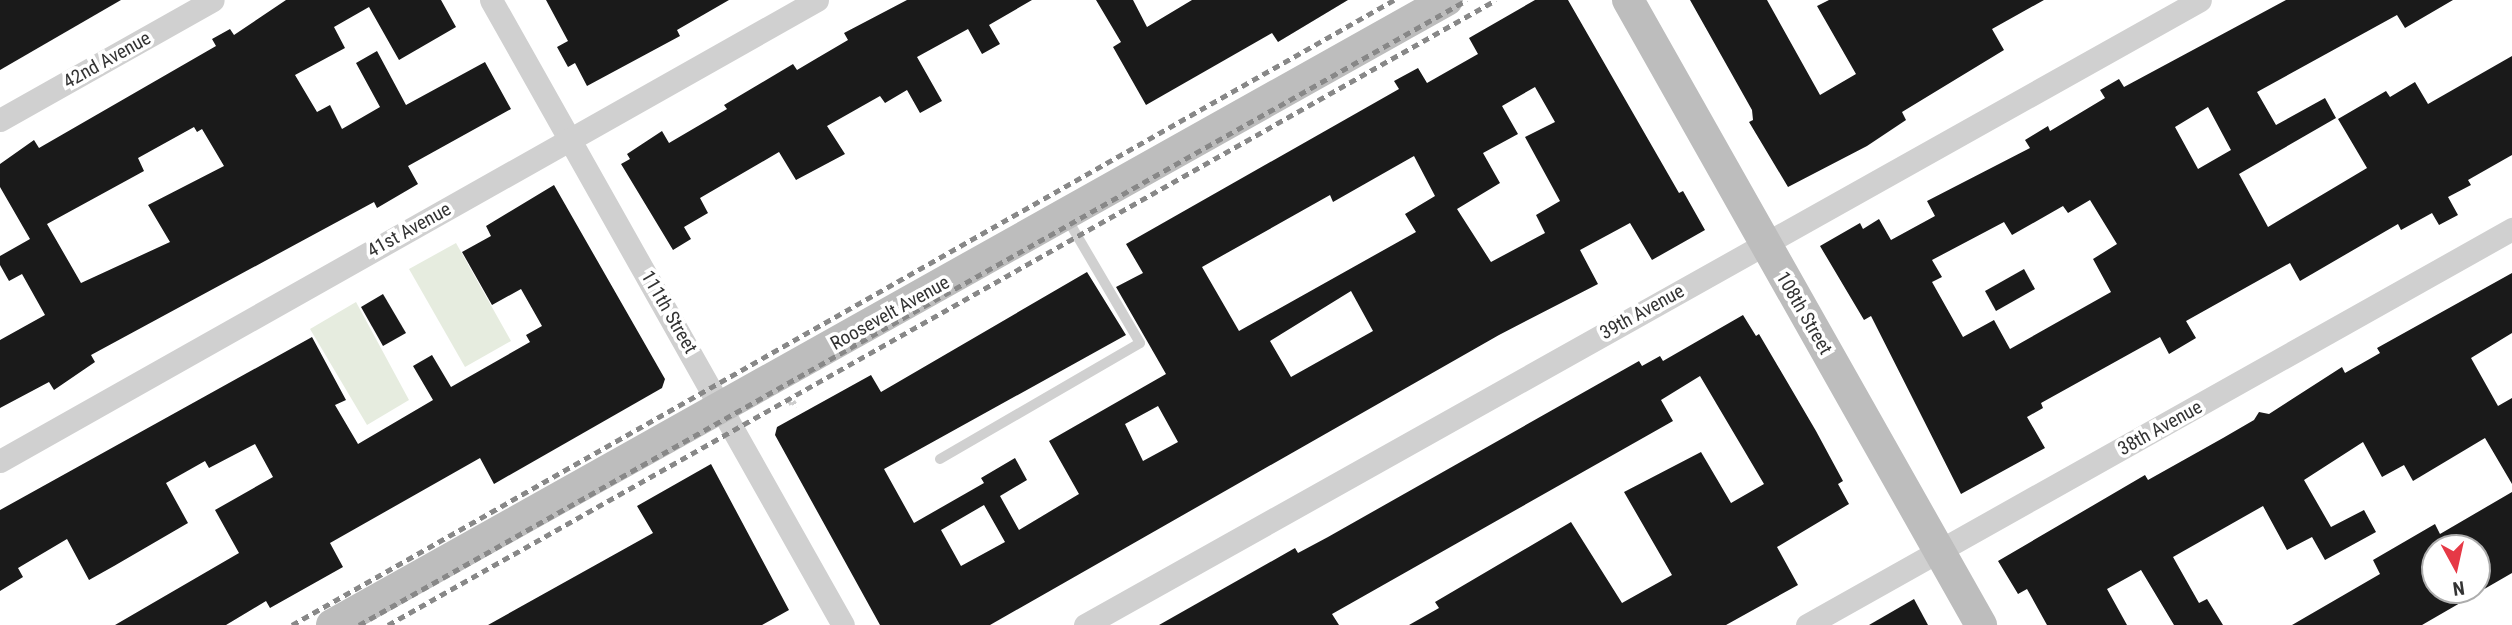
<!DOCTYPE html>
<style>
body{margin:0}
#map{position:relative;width:2512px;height:625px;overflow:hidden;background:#fff;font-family:"Roboto Condensed",sans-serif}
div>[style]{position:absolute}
.green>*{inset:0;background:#e6ecdf}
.building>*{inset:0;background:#1a1a1a}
.path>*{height:4.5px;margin-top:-2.25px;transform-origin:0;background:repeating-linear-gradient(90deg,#cdcdcd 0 3.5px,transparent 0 7px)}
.service>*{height:10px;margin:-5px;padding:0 5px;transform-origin:5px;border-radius:5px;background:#d0d0d0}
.minor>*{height:23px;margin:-11.5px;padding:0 11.5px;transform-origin:11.5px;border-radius:11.5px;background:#d0d0d0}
.secondary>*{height:32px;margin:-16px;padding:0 16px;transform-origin:16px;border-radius:16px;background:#bdbdbd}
.rail>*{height:5px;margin-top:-2.5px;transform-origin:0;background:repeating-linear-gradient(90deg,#888 0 7px,transparent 0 12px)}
span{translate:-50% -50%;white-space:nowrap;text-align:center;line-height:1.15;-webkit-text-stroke:7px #fff;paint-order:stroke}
.street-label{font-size:19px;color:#333}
.north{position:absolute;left:2421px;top:534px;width:70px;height:70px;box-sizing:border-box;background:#fff;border:2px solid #adadad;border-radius:50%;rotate:172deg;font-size:19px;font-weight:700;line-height:28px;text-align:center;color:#333}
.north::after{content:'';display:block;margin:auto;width:24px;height:32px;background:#e63946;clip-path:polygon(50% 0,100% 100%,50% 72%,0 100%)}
</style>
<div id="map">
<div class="green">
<i style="clip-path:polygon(456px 243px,511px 341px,465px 367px,409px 269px)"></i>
<i style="clip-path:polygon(356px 302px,409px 400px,367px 425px,310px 329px)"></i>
</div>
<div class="building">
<i style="clip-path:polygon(0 0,121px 0,0 70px)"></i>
<i style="clip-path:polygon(evenodd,286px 0,441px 0,456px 27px,399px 60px,369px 7px,334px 27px,345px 48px,295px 75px,317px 112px,330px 105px,342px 129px,380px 107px,356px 63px,377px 51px,406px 105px,485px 62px,511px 109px,408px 166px,418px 184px,377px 208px,374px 202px,91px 355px,95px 362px,54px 390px,49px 382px,0 408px,0 340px,45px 315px,22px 274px,9px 281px,0 265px,0 256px,30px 239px,0 187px,0 164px,34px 140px,39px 148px,216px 46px,212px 39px,230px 29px,234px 35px,286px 0,194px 127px,197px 132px,202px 129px,224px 166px,148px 205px,170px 242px,81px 283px,47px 224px,144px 171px,138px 158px,194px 127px)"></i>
<i style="clip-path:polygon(546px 0,729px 0,677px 30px,680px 36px,587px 86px,575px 63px,568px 67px,557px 47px,568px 41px)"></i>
<i style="clip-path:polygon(907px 0,1032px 0,989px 25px,1000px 44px,982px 54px,968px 29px,917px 57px,942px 101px,920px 113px,907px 90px,885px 103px,880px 96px,827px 126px,845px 154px,796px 180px,779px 152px,700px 198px,708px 213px,684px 227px,691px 239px,673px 250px,621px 164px,630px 159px,627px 154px,662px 131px,669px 143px,727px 109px,724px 105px,793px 64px,797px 70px,819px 57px,848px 40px,844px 33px)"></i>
<i style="clip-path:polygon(1096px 0,1133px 0,1147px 27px,1192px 0,1348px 0,1278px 42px,1272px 33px,1146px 105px,1113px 47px,1121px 42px)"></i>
<i style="clip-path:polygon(evenodd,1535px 0,1568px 0,1679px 193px,1683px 191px,1705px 230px,1652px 260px,1630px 223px,1580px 250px,1598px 284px,1499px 335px,990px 625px,880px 625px,775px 435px,777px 427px,871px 375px,881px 392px,1087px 272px,1126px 335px,884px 469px,914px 523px,984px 483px,981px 478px,1015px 458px,1027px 480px,1000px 496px,1019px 530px,1079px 494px,1049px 441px,1166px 374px,1116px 287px,1143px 273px,1126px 244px,1399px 89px,1394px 81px,1418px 68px,1427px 83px,1478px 54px,1469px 38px,1535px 0,1535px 87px,1555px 122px,1525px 137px,1560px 201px,1536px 215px,1545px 233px,1491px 262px,1457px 209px,1500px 183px,1483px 153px,1518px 134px,1502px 106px,1535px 87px,1535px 0,1414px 156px,1435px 196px,1405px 214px,1416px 232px,1239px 331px,1202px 267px,1330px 195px,1333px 202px,1414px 156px,1535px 0,1351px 291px,1373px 331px,1291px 377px,1270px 341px,1351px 291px,1535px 0,1158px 406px,1178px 442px,1143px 461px,1125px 424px,1158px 406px,1535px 0,984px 505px,1005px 542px,961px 566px,941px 530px,984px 505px)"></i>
<i style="clip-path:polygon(1690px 0,1767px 0,1820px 95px,1856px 74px,1817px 6px,1829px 0,2044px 0,1992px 29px,2004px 50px,1902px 112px,1906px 120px,1867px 146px,1788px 187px,1749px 122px,1753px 120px,1752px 110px)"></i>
<i style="clip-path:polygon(evenodd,2286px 0,2453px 0,2405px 28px,2397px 15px,2257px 92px,2276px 125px,2325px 98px,2336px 118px,2239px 174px,2268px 227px,2367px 168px,2338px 119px,2386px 91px,2390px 97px,2415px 82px,2428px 104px,2512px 56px,2512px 155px,2468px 180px,2471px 185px,2448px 197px,2458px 215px,2439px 225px,2432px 213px,2401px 230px,2398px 224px,2300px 281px,2290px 263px,2186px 321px,2196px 338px,2169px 354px,2160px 337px,2041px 403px,2043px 408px,2027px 417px,2045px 448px,1961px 494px,1871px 316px,1864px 320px,1820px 246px,1860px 223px,1863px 229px,1879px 219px,1891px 240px,1935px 216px,1927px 201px,2030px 148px,2025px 140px,2048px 126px,2050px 131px,2105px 98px,2100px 90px,2119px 79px,2124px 87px,2286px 0,2208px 107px,2231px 150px,2198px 169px,2175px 127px,2208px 107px,2286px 0,2090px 200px,2117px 244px,2093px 259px,2111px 292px,2010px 349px,1994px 320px,1963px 337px,1932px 282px,1942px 277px,1932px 260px,2004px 222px,2012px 235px,2063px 206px,2068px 213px,2090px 200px)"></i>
<i style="clip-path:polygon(554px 185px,665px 379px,662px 388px,494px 484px,480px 458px,330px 543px,343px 567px,270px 608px,266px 601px,226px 625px,115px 625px,239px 553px,215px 510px,273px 477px,255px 444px,209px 468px,205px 461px,166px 483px,188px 523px,114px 566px,89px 580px,67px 539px,18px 568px,23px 577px,0 591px,0 510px,312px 337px,346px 400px,335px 405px,358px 444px,433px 400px,413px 366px,432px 355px,451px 387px,530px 342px,526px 335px,542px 326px,521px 289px,492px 305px,462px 252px,491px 236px,486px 226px)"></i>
<i style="clip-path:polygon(2024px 269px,2035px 289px,1996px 311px,1985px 291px)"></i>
<i style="clip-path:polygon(2512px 273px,2512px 333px,2471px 358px,2498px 406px,2512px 398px,2512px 484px,2485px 438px,2413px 481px,2404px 465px,2382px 477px,2363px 442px,2304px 480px,2331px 527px,2364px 510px,2376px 532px,2325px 560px,2312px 537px,2287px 550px,2263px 506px,2173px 557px,2199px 603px,2207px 599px,2223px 625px,2174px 625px,2141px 570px,2107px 589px,2127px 625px,2047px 625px,2027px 589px,2018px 594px,1998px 561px,2145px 475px,2148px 480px,2223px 438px,2254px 420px,2259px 412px,2269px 414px,2342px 367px,2345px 373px,2380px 353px,2377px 348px)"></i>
<i style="clip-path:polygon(383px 294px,406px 333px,383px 346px,361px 307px)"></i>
<i style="clip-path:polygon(1743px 315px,1756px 336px,1759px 334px,1816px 431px,1843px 481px,1838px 484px,1849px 504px,1777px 547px,1798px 585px,1726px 625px,1409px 625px,1439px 608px,1435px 602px,1571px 522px,1622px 603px,1672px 575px,1624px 492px,1701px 452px,1731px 503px,1764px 484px,1700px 376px,1661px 400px,1673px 421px,1332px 614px,1339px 625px,1159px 625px,1295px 548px,1298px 553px,1328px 537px,1639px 361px,1642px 366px,1660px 356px,1663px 361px)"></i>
<i style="clip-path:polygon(711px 464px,789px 610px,762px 625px,488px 625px,653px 533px,637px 506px)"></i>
<i style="clip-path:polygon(evenodd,2512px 492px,2512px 573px,2422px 625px,2292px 625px,2380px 574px,2373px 560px,2435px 524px,2440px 534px,2512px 492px,2435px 548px,2477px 548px,2477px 590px,2435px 590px,2435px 548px)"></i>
<i style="clip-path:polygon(1914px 599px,1928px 625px,1869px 625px)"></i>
</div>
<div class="path">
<i style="left:788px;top:403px;width:5px;rotate:-22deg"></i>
<i style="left:793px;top:401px;width:7px;rotate:56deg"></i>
</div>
<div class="service">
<i style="left:940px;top:459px;width:231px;rotate:-30.1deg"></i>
<i style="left:1140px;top:343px;width:146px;rotate:-120.4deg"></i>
</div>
<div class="minor">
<i style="left:491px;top:0;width:717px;rotate:60.61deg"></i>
<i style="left:0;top:120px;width:244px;rotate:-29.4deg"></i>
<i style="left:0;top:461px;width:938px;rotate:-29.43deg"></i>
<i style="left:1085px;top:625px;width:1278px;rotate:-29.27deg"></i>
<i style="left:1807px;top:625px;width:809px;rotate:-29.32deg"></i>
</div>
<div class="secondary">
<i style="left:1628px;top:0;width:718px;rotate:60.54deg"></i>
<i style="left:332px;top:625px;width:1278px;rotate:-29.27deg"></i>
</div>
<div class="rail">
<i style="left:292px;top:625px;width:1267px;rotate:-29.56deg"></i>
<i style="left:359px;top:625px;width:1272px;rotate:-29.43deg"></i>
<i style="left:388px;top:625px;width:1272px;rotate:-29.43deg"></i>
</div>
<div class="street-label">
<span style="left:107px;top:60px;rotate:-29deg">42nd Avenue</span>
<span style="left:409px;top:230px;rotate:-29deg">41st Avenue</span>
<span style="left:669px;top:312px;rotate:60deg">111th Street</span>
<span style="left:1642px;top:312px;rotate:-29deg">39th Avenue</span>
<span style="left:890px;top:313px;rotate:-29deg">Roosevelt Avenue</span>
<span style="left:1804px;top:313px;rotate:60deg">108th Street</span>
<span style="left:2160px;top:428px;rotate:-29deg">38th Avenue</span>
</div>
<div class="north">N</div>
</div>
